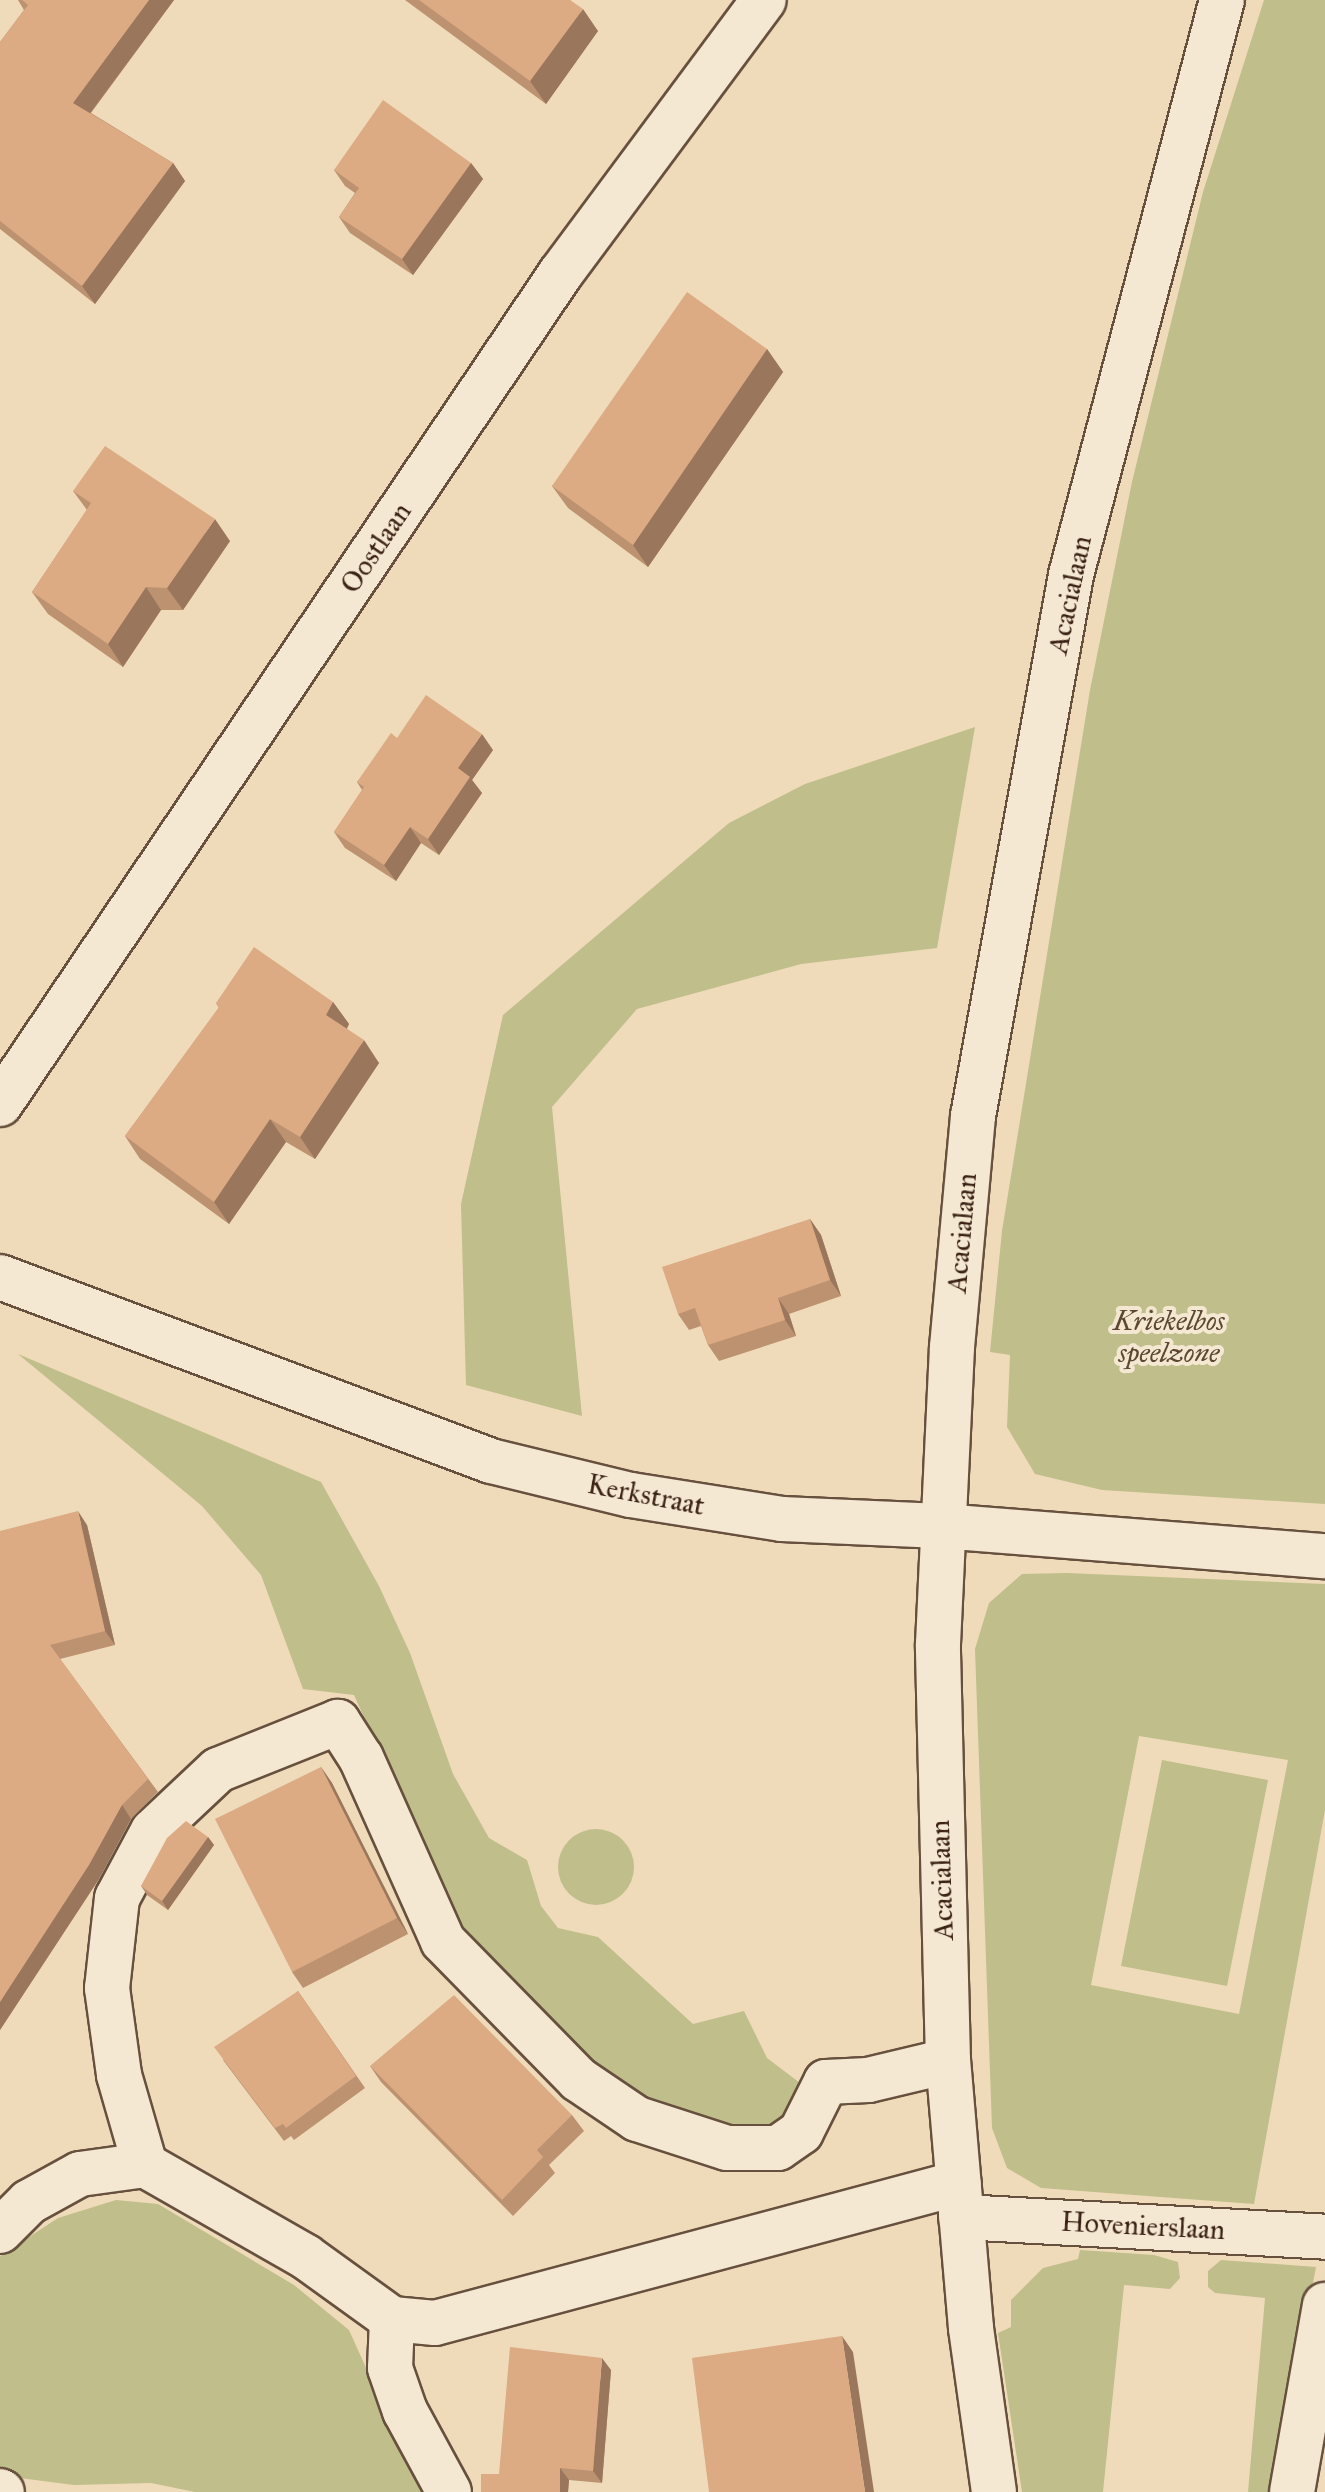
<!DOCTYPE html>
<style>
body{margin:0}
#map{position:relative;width:1325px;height:2492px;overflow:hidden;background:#efdbba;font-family:"IM FELL Great Primer",serif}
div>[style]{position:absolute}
.green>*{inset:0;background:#c0be8b}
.round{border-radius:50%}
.roads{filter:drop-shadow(2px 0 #67503e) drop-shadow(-2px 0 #67503e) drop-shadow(0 2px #67503e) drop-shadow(0 -2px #67503e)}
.minor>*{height:44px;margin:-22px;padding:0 22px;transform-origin:22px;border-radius:22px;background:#f5e8d2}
.wall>*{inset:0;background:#bd9271}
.shaded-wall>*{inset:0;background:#9a775c}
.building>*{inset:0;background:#dcaa83}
span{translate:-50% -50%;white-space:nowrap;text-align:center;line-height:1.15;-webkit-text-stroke:8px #f5e8d2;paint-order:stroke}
.street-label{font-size:28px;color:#3a2114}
.park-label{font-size:28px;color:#5c4832;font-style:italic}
</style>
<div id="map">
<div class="green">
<i style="clip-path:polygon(1264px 0,1325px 0,1325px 1504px,1102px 1490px,1035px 1474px,1007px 1427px,1010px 1355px,990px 1352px,1002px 1231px,1090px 690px,1132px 482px,1203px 192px)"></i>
<i style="clip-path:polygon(975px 727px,937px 948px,801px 964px,637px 1009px,552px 1107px,582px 1416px,466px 1385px,461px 1204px,503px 1015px,729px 823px,805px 784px)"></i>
<i style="clip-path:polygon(18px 1354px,321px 1482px,379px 1586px,410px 1653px,453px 1774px,489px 1838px,527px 1860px,541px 1906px,558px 1928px,598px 1937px,693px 2024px,744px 2011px,767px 2058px,804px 2086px,798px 2118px,747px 2134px,652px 2107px,592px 2067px,508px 1988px,449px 1906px,354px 1695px,303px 1689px,261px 1575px,202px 1506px)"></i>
<i style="clip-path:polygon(evenodd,1067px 1573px,1325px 1584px,1325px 1810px,1254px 2204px,1041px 2188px,1007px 2168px,992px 2128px,975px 1649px,989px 1603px,1022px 1574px,1067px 1573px,1139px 1736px,1288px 1760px,1239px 2014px,1091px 1985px,1139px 1736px)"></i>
<i style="clip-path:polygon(1162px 1760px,1268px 1780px,1227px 1986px,1121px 1966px)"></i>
<i class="round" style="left:558px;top:1829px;width:76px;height:76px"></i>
<i style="clip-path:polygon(116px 2200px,158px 2204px,294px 2285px,349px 2330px,422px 2492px,195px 2492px,151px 2483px,74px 2485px,12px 2477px,0 2468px,0 2256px,58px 2218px)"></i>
<i style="clip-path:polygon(1080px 2250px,1154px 2255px,1178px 2262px,1180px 2278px,1170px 2289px,1124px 2285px,1103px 2492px,1022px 2492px,998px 2333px,1011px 2327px,1011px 2300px,1043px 2268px,1078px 2259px)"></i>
<i style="clip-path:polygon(1221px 2260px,1316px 2267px,1273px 2492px,1248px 2492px,1265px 2298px,1215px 2293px,1208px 2287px,1208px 2271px)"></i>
</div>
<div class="roads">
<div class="minor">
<i style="left:0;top:1104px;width:1003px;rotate:-55.98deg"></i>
<i style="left:561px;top:273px;width:340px;rotate:-53.4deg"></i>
<i style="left:0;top:1277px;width:524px;rotate:20.54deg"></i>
<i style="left:491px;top:1461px;width:144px;rotate:13.7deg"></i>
<i style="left:631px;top:1495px;width:153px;rotate:9deg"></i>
<i style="left:782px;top:1519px;width:159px;rotate:2.5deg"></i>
<i style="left:941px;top:1526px;width:385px;rotate:4.5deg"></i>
<i style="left:948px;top:2061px;width:82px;rotate:166.6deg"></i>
<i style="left:868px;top:2080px;width:42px;rotate:177.3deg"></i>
<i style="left:826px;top:2082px;width:56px;rotate:116.6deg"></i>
<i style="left:801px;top:2132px;width:28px;rotate:145deg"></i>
<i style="left:778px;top:2148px;width:51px;rotate:180deg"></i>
<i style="left:727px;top:2148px;width:95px;rotate:-162.1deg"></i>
<i style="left:637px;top:2119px;width:71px;rotate:-145.9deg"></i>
<i style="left:578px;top:2079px;width:193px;rotate:-134.4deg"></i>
<i style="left:443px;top:1941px;width:201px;rotate:-114.1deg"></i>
<i style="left:361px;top:1758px;width:43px;rotate:-122.6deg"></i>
<i style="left:338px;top:1722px;width:129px;rotate:158.2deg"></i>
<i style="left:218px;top:1770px;width:89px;rotate:136.8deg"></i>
<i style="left:153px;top:1831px;width:76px;rotate:118.2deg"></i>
<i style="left:117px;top:1898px;width:91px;rotate:96.3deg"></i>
<i style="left:107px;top:1988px;width:88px;rotate:82.1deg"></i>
<i style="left:119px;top:2075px;width:94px;rotate:73.9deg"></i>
<i style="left:145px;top:2165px;width:185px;rotate:29.7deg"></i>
<i style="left:306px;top:2257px;width:106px;rotate:35.8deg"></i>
<i style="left:392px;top:2319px;width:43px;rotate:5.3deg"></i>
<i style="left:435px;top:2323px;width:542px;rotate:-14.96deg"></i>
<i style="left:961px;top:2217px;width:365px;rotate:3.1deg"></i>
<i style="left:0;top:2231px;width:41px;rotate:-45deg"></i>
<i style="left:29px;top:2202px;width:58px;rotate:-28.8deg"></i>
<i style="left:80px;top:2174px;width:66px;rotate:-7.9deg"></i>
<i style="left:392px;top:2319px;width:49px;rotate:92.3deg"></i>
<i style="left:390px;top:2368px;width:46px;rotate:70.8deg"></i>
<i style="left:405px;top:2411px;width:92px;rotate:61.5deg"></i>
<i style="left:0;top:2491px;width:2px;rotate:27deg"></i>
<i style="left:994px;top:2492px;width:166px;rotate:-98deg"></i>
<i style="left:971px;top:2328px;width:268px;rotate:-94.9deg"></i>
<i style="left:948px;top:2061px;width:417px;rotate:-91.4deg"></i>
<i style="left:938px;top:1644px;width:297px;rotate:-87.3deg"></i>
<i style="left:952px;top:1347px;width:232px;rotate:-84.8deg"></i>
<i style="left:973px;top:1116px;width:550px;rotate:-79.73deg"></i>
<i style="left:1071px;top:575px;width:594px;rotate:-75.29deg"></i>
<i style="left:1292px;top:2492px;width:190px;rotate:-80deg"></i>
</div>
</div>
<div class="wall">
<i style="clip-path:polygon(18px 0,174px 0,91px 113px,173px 163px,185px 181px,95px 304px,0 229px,0 42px,24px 10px)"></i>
<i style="clip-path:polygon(405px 0,570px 0,598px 31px,546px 104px)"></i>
<i style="clip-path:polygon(471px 163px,483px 179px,413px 275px,350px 233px,339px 217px,355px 193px,345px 186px,334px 170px)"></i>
<i style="clip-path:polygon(767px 349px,783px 372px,648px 567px,568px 508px,552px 486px)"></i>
<i style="clip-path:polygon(73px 491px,230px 541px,183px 610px,161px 610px,123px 667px,48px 614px,32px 592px,87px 510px)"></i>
<i style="clip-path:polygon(397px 738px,493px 750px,472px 780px,482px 793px,439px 855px,421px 843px,396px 881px,345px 848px,334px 832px,362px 790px,357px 782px)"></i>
<i style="clip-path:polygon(333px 1002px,349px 1024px,347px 1029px,379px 1063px,315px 1159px,286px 1142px,229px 1224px,140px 1159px,125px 1136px,219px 1008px,216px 1003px)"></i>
<i style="clip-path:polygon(810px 1219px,821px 1235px,841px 1296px,789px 1314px,796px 1336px,719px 1361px,708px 1345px,701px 1326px,689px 1330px,678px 1314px)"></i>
<i style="clip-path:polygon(87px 1525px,115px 1645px,60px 1659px,158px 1792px,131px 1819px,99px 1879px,0 2030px,0 1531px)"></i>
<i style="clip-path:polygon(321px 1767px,332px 1783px,408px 1934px,303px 1988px,292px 1972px)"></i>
<i style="clip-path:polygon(208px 1837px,214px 1845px,168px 1910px,147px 1895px,141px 1886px)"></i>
<i style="clip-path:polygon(298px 1991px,365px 2088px,294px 2140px,291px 2136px,284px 2141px,223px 2060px)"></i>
<i style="clip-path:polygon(370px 2066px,572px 2115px,584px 2131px,549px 2165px,555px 2173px,513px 2216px,381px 2082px)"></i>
<i style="clip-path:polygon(611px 2370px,602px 2483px,569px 2480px,568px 2492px,481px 2492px)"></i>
</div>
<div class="shaded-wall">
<i style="clip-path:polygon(149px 0,174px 0,85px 120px,73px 103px)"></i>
<i style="clip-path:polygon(583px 9px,598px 31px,546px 104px,530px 81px)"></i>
<i style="clip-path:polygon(173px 163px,185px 181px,95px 304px,82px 286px)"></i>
<i style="clip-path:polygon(471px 163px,483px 179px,413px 275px,402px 259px)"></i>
<i style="clip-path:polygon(767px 349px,783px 372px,648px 567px,633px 545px)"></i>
<i style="clip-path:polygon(215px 519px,230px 541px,183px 610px,167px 588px)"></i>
<i style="clip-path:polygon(146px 587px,161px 610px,123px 667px,108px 644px)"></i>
<i style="clip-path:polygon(482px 734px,493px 750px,472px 780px,482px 793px,439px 855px,428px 839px,458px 768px)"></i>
<i style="clip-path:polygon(410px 827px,421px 843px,396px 881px,384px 865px)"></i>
<i style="clip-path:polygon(333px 1002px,349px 1024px,342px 1037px,326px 1015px)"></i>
<i style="clip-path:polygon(364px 1040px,379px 1063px,315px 1159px,300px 1137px)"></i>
<i style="clip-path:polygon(270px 1119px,286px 1142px,229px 1224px,214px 1202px)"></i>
<i style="clip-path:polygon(810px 1219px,821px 1235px,841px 1296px,830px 1280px)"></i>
<i style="clip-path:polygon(778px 1298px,789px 1314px,796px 1336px,785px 1320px)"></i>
<i style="clip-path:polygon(78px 1511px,87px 1525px,115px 1645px,105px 1631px)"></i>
<i style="clip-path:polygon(321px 1767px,332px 1783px,408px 1934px,397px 1918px)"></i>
<i style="clip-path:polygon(122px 1805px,131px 1819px,99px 1879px,0 2030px,0 2002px)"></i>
<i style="clip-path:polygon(208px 1837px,214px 1845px,168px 1910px,162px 1901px)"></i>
<i style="clip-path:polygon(842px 2336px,853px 2352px,874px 2492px,865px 2492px)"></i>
<i style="clip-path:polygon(602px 2358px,611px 2370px,602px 2483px,593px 2471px)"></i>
<i style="clip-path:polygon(560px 2468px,569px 2480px,568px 2492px,560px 2492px)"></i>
</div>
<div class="building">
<i style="clip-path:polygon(22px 0,149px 0,73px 103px,173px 163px,82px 286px,0 221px,0 42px,28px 5px)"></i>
<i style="clip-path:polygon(419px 0,570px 0,583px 9px,530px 81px)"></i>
<i style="clip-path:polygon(383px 100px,471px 163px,402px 259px,339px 217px,359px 188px,334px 170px)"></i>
<i style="clip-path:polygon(687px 292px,767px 349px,633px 545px,552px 486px)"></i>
<i style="clip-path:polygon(105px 446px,215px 519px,167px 588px,146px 587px,108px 644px,32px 592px,91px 503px,73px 491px)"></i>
<i style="clip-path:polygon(426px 695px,482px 734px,458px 768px,470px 777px,428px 839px,410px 827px,384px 865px,334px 832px,364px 787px,357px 782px,391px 733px,397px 738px)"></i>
<i style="clip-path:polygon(254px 947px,333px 1002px,326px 1015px,364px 1040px,300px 1137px,270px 1119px,214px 1202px,125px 1136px,219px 1007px,216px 1003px)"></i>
<i style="clip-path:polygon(810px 1219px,830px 1280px,778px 1298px,785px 1320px,708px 1345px,695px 1308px,678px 1314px,662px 1267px)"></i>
<i style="clip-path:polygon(78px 1511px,105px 1631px,50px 1645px,148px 1779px,122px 1805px,89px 1865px,0 2002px,0 1531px)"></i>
<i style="clip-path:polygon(321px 1767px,397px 1918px,292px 1972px,215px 1819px)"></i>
<i style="clip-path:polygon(186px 1821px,208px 1837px,162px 1901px,141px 1886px,167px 1838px)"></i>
<i style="clip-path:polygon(298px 1991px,356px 2076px,286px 2128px,283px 2124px,275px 2128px,214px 2047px)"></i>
<i style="clip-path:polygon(454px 1995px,572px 2115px,537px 2150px,543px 2157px,502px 2200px,370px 2066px)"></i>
<i style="clip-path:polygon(842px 2336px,865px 2492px,709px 2492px,692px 2358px)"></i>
<i style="clip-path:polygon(510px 2347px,602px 2358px,593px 2471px,560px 2468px,560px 2492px,481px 2492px,481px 2474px,499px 2474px)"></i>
</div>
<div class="street-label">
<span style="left:376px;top:548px;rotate:-56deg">Oostlaan</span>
<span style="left:1070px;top:595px;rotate:-78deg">Acacialaan</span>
<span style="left:962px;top:1233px;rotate:-85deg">Acacialaan</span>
<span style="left:646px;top:1495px;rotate:11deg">Kerkstraat</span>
<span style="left:942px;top:1880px;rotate:-92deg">Acacialaan</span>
<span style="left:1143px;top:2226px;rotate:3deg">Hovenierslaan</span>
</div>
<div class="park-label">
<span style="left:1169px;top:1337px">Kriekelbos<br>speelzone</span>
</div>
</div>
